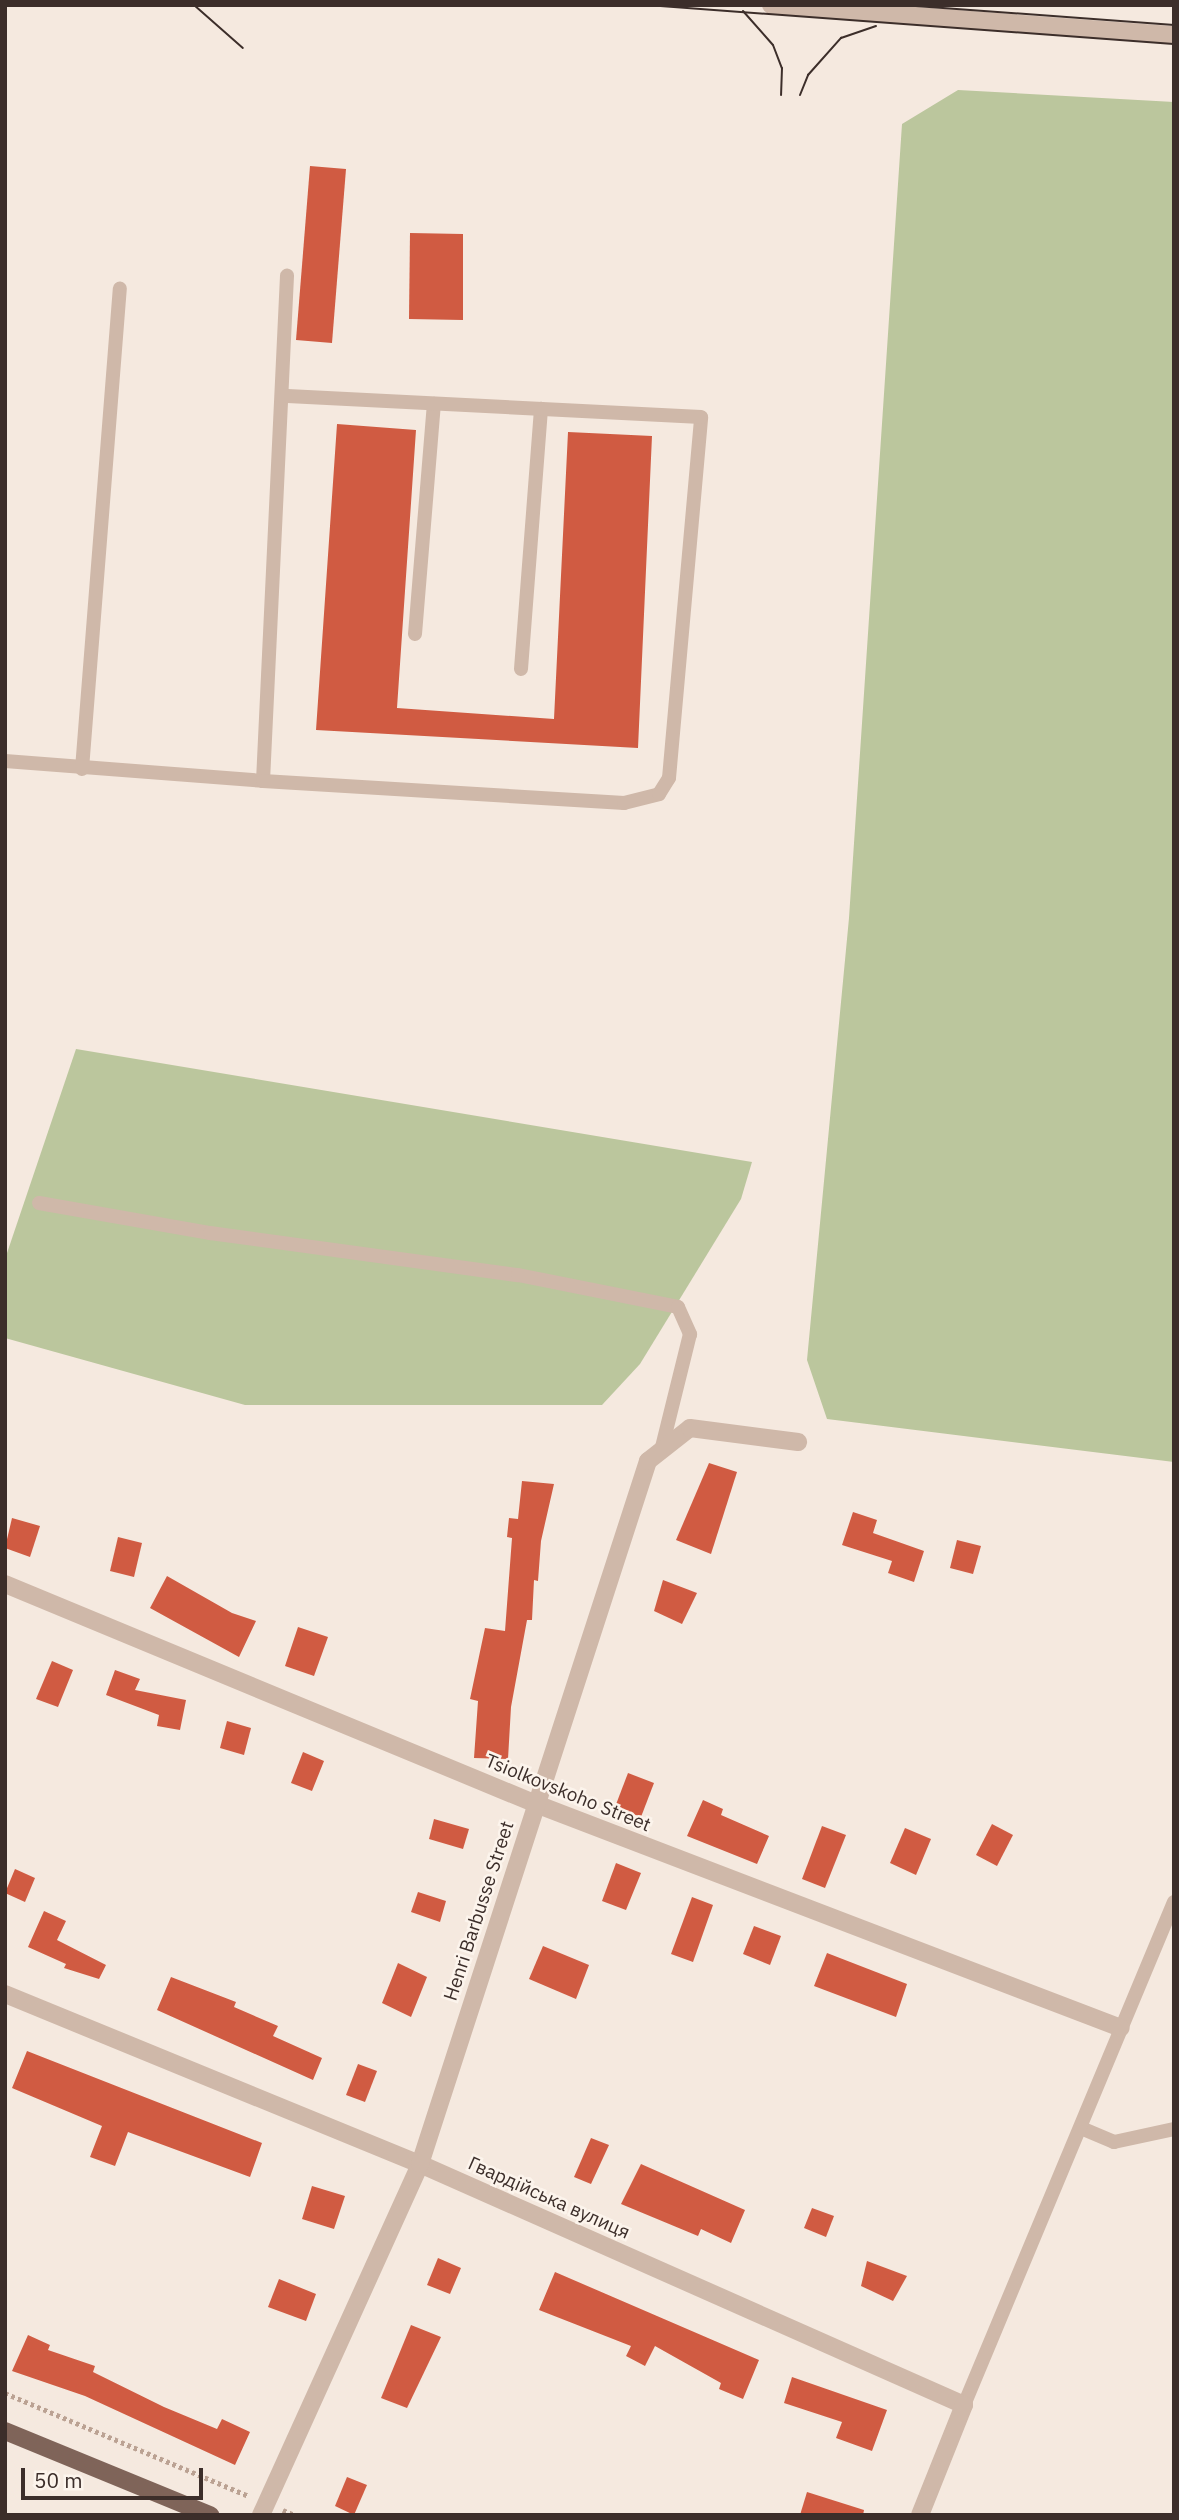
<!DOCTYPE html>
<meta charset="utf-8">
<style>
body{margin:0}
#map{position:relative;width:1179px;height:2520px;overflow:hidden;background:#f5e9df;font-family:"IBM Plex Sans",sans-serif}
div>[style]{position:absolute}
.green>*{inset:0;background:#bbc69d}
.building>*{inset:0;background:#d05b42}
.path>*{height:4.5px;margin-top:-2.25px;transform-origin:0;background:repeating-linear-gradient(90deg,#bba293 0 3.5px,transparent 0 7px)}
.lane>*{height:14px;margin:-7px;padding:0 7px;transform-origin:7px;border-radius:7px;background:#cfb8a9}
.street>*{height:18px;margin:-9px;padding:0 9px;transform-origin:9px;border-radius:9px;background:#cfb8a9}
.primary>*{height:18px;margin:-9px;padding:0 9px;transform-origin:9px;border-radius:9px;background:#7f6459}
.tram>*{height:2px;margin:-1px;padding:0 1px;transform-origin:1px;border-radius:1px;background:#3c2e2a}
span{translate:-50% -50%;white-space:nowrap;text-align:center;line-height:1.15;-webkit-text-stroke:5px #fcf4ec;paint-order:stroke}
.street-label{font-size:19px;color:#3c2e2a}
.frame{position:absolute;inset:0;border:7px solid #3c2e2a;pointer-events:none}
.scale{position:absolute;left:21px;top:2468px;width:182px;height:32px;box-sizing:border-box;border:4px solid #3c2e2a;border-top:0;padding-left:9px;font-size:21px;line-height:24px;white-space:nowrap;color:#3c2e2a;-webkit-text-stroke:5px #fcf4ec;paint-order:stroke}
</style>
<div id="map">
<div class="green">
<i style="clip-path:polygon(958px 90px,1174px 102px,1174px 1462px,827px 1419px,807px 1360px,849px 918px,902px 124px)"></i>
<i style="clip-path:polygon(76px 1049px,752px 1162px,741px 1199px,640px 1364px,602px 1405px,245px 1405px,5px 1338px,5px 1259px)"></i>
</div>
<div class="building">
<i style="clip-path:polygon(310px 166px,346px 169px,332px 343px,296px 340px)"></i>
<i style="clip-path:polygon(410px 233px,463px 234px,463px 320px,409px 319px)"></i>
<i style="clip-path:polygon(337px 424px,416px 430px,397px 708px,554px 719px,568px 432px,652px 436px,638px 748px,316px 730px)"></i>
<i style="clip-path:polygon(709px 1463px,737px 1472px,711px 1554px,676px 1540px)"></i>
<i style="clip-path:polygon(522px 1481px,554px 1484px,541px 1541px,538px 1581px,534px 1580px,532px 1620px,527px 1620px,511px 1707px,508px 1759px,474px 1758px,478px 1701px,470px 1699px,485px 1628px,505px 1631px,512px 1538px,507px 1537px,509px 1518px,518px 1519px)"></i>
<i style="clip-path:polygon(853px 1512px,877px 1520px,873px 1533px,924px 1551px,914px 1582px,888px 1573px,892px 1561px,842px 1545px)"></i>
<i style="clip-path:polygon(12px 1518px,40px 1526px,30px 1557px,5px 1548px)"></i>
<i style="clip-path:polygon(118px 1537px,142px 1543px,134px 1577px,110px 1571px)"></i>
<i style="clip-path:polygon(957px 1540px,981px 1546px,973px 1574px,950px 1568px)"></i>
<i style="clip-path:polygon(167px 1576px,232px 1613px,256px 1621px,239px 1657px,150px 1608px)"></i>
<i style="clip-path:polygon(663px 1580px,697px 1593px,682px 1624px,654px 1611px)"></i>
<i style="clip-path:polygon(298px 1627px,328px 1637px,314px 1676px,285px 1666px)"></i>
<i style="clip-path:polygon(52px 1661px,73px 1670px,58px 1707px,36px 1699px)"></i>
<i style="clip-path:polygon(115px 1670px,140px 1679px,135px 1690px,186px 1700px,180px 1730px,157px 1726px,159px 1715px,106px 1695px)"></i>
<i style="clip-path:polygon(227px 1721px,251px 1728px,244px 1755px,220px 1748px)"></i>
<i style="clip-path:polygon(303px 1752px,324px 1761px,312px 1791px,291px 1783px)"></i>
<i style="clip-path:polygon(628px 1773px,654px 1783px,641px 1817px,615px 1807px)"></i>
<i style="clip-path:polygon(703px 1800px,723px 1809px,721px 1815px,769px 1836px,757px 1864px,687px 1836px)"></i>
<i style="clip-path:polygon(434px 1819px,469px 1829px,463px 1849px,429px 1839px)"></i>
<i style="clip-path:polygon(992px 1824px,1013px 1835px,997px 1866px,976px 1855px)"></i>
<i style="clip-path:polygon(822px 1826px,846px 1835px,825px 1888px,802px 1879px)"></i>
<i style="clip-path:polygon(905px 1828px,931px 1839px,916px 1875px,890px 1863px)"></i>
<i style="clip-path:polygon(616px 1863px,641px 1873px,626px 1910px,602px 1901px)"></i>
<i style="clip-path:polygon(15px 1869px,35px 1878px,25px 1902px,5px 1893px)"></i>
<i style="clip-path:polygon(418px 1892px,446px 1901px,440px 1922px,411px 1912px)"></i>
<i style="clip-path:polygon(692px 1897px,713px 1905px,693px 1962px,671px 1954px)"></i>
<i style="clip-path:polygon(44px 1911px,66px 1921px,57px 1940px,106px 1965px,99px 1979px,64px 1968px,66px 1964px,28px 1947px)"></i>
<i style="clip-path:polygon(754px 1926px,781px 1936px,770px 1965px,743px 1954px)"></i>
<i style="clip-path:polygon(543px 1946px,589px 1965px,576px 1999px,529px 1979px)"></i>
<i style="clip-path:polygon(827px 1953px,907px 1984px,896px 2017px,814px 1986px)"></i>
<i style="clip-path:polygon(398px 1963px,427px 1977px,411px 2017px,382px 2003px)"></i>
<i style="clip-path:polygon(171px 1977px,236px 2002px,234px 2007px,278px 2026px,273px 2036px,322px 2058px,313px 2080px,157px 2010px)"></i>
<i style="clip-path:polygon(27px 2051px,262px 2143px,250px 2177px,128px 2132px,115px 2166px,90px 2157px,102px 2126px,12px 2088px)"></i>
<i style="clip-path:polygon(358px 2064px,377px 2071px,365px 2102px,346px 2095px)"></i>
<i style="clip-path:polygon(591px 2138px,609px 2145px,591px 2184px,574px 2177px)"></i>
<i style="clip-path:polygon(641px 2164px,745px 2210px,731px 2243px,701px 2229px,698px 2236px,621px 2204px)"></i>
<i style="clip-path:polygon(312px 2186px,345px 2196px,334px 2229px,302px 2219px)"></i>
<i style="clip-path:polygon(812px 2208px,834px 2216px,826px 2237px,804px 2228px)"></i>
<i style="clip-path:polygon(438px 2258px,461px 2268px,450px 2294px,427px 2285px)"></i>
<i style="clip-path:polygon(867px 2261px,907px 2276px,893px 2301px,861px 2286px)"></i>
<i style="clip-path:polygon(555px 2272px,759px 2360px,743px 2399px,719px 2389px,721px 2383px,655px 2346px,645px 2366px,626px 2356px,631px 2346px,539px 2310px)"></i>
<i style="clip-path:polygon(279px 2279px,316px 2294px,306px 2321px,268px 2307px)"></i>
<i style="clip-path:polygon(411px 2325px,441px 2337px,407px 2408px,381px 2398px)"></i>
<i style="clip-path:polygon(28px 2335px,50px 2345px,48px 2350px,95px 2366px,93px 2372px,164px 2407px,217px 2429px,222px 2419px,250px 2432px,235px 2465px,85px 2396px,12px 2371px)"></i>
<i style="clip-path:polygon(792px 2377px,887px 2410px,872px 2451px,836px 2438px,842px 2422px,784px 2403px)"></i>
<i style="clip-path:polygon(347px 2477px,367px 2485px,354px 2515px,335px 2506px)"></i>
<i style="clip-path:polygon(807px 2492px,864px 2510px,863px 2515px,800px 2515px)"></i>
</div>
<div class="path">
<i style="left:5px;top:2393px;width:265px;rotate:22.9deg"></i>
<i style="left:283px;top:2510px;width:13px;rotate:23deg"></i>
</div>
<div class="lane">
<i style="left:415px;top:634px;width:231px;rotate:-85.3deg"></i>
<i style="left:521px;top:669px;width:261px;rotate:-85.6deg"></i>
<i style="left:5px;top:761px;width:259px;rotate:4.4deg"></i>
<i style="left:263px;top:781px;width:506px;rotate:-87.28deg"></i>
<i style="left:82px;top:769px;width:482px;rotate:-85.5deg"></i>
<i style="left:263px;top:781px;width:362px;rotate:3.5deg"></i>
<i style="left:624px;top:803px;width:36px;rotate:-14deg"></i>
<i style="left:659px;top:794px;width:19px;rotate:-58deg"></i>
<i style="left:669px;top:778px;width:362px;rotate:-84.9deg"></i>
<i style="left:701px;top:417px;width:419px;rotate:-177.1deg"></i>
<i style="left:39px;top:1203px;width:174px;rotate:10deg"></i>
<i style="left:210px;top:1233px;width:311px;rotate:7.8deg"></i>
<i style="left:518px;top:1275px;width:163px;rotate:11.3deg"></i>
<i style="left:678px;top:1307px;width:30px;rotate:66deg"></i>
<i style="left:690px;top:1334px;width:121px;rotate:103.9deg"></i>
<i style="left:1081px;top:2128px;width:36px;rotate:23deg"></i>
<i style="left:1114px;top:2142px;width:61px;rotate:-12.2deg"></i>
<i style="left:964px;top:2405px;width:545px;rotate:-67.34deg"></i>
</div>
<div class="street">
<i style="left:771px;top:5px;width:404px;rotate:4.3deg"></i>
<i style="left:5px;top:1584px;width:575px;rotate:22.5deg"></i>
<i style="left:536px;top:1804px;width:626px;rotate:20.95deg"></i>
<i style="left:5px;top:1994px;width:448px;rotate:22.3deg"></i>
<i style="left:420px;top:2164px;width:595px;rotate:23.89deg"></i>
<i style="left:964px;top:2405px;width:118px;rotate:111.8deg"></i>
<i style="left:261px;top:2515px;width:385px;rotate:-65.6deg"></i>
<i style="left:420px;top:2164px;width:739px;rotate:-72.03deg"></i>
<i style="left:648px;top:1461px;width:53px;rotate:-38.2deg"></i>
<i style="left:690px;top:1428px;width:109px;rotate:7.4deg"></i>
</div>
<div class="primary">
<i style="left:5px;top:2431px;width:222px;rotate:22.3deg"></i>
</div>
<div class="tram">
<i style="left:194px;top:5px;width:65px;rotate:41.3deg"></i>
<i style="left:647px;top:5px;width:528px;rotate:4.23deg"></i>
<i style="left:902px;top:5px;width:273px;rotate:4.2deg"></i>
<i style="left:743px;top:11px;width:45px;rotate:48.6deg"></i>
<i style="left:773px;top:45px;width:25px;rotate:69deg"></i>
<i style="left:782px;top:68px;width:27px;rotate:92deg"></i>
<i style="left:800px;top:95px;width:22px;rotate:-68deg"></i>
<i style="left:808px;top:75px;width:50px;rotate:-48.3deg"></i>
<i style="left:841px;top:38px;width:37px;rotate:-19deg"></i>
</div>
<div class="street-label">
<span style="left:568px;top:1793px;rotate:22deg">Tsiolkovskoho Street</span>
<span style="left:479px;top:1911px;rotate:-72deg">Henri Barbusse Street</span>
<span style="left:549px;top:2198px;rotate:24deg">Гвардійська вулиця</span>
</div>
<div class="frame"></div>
<div class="scale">50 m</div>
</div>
